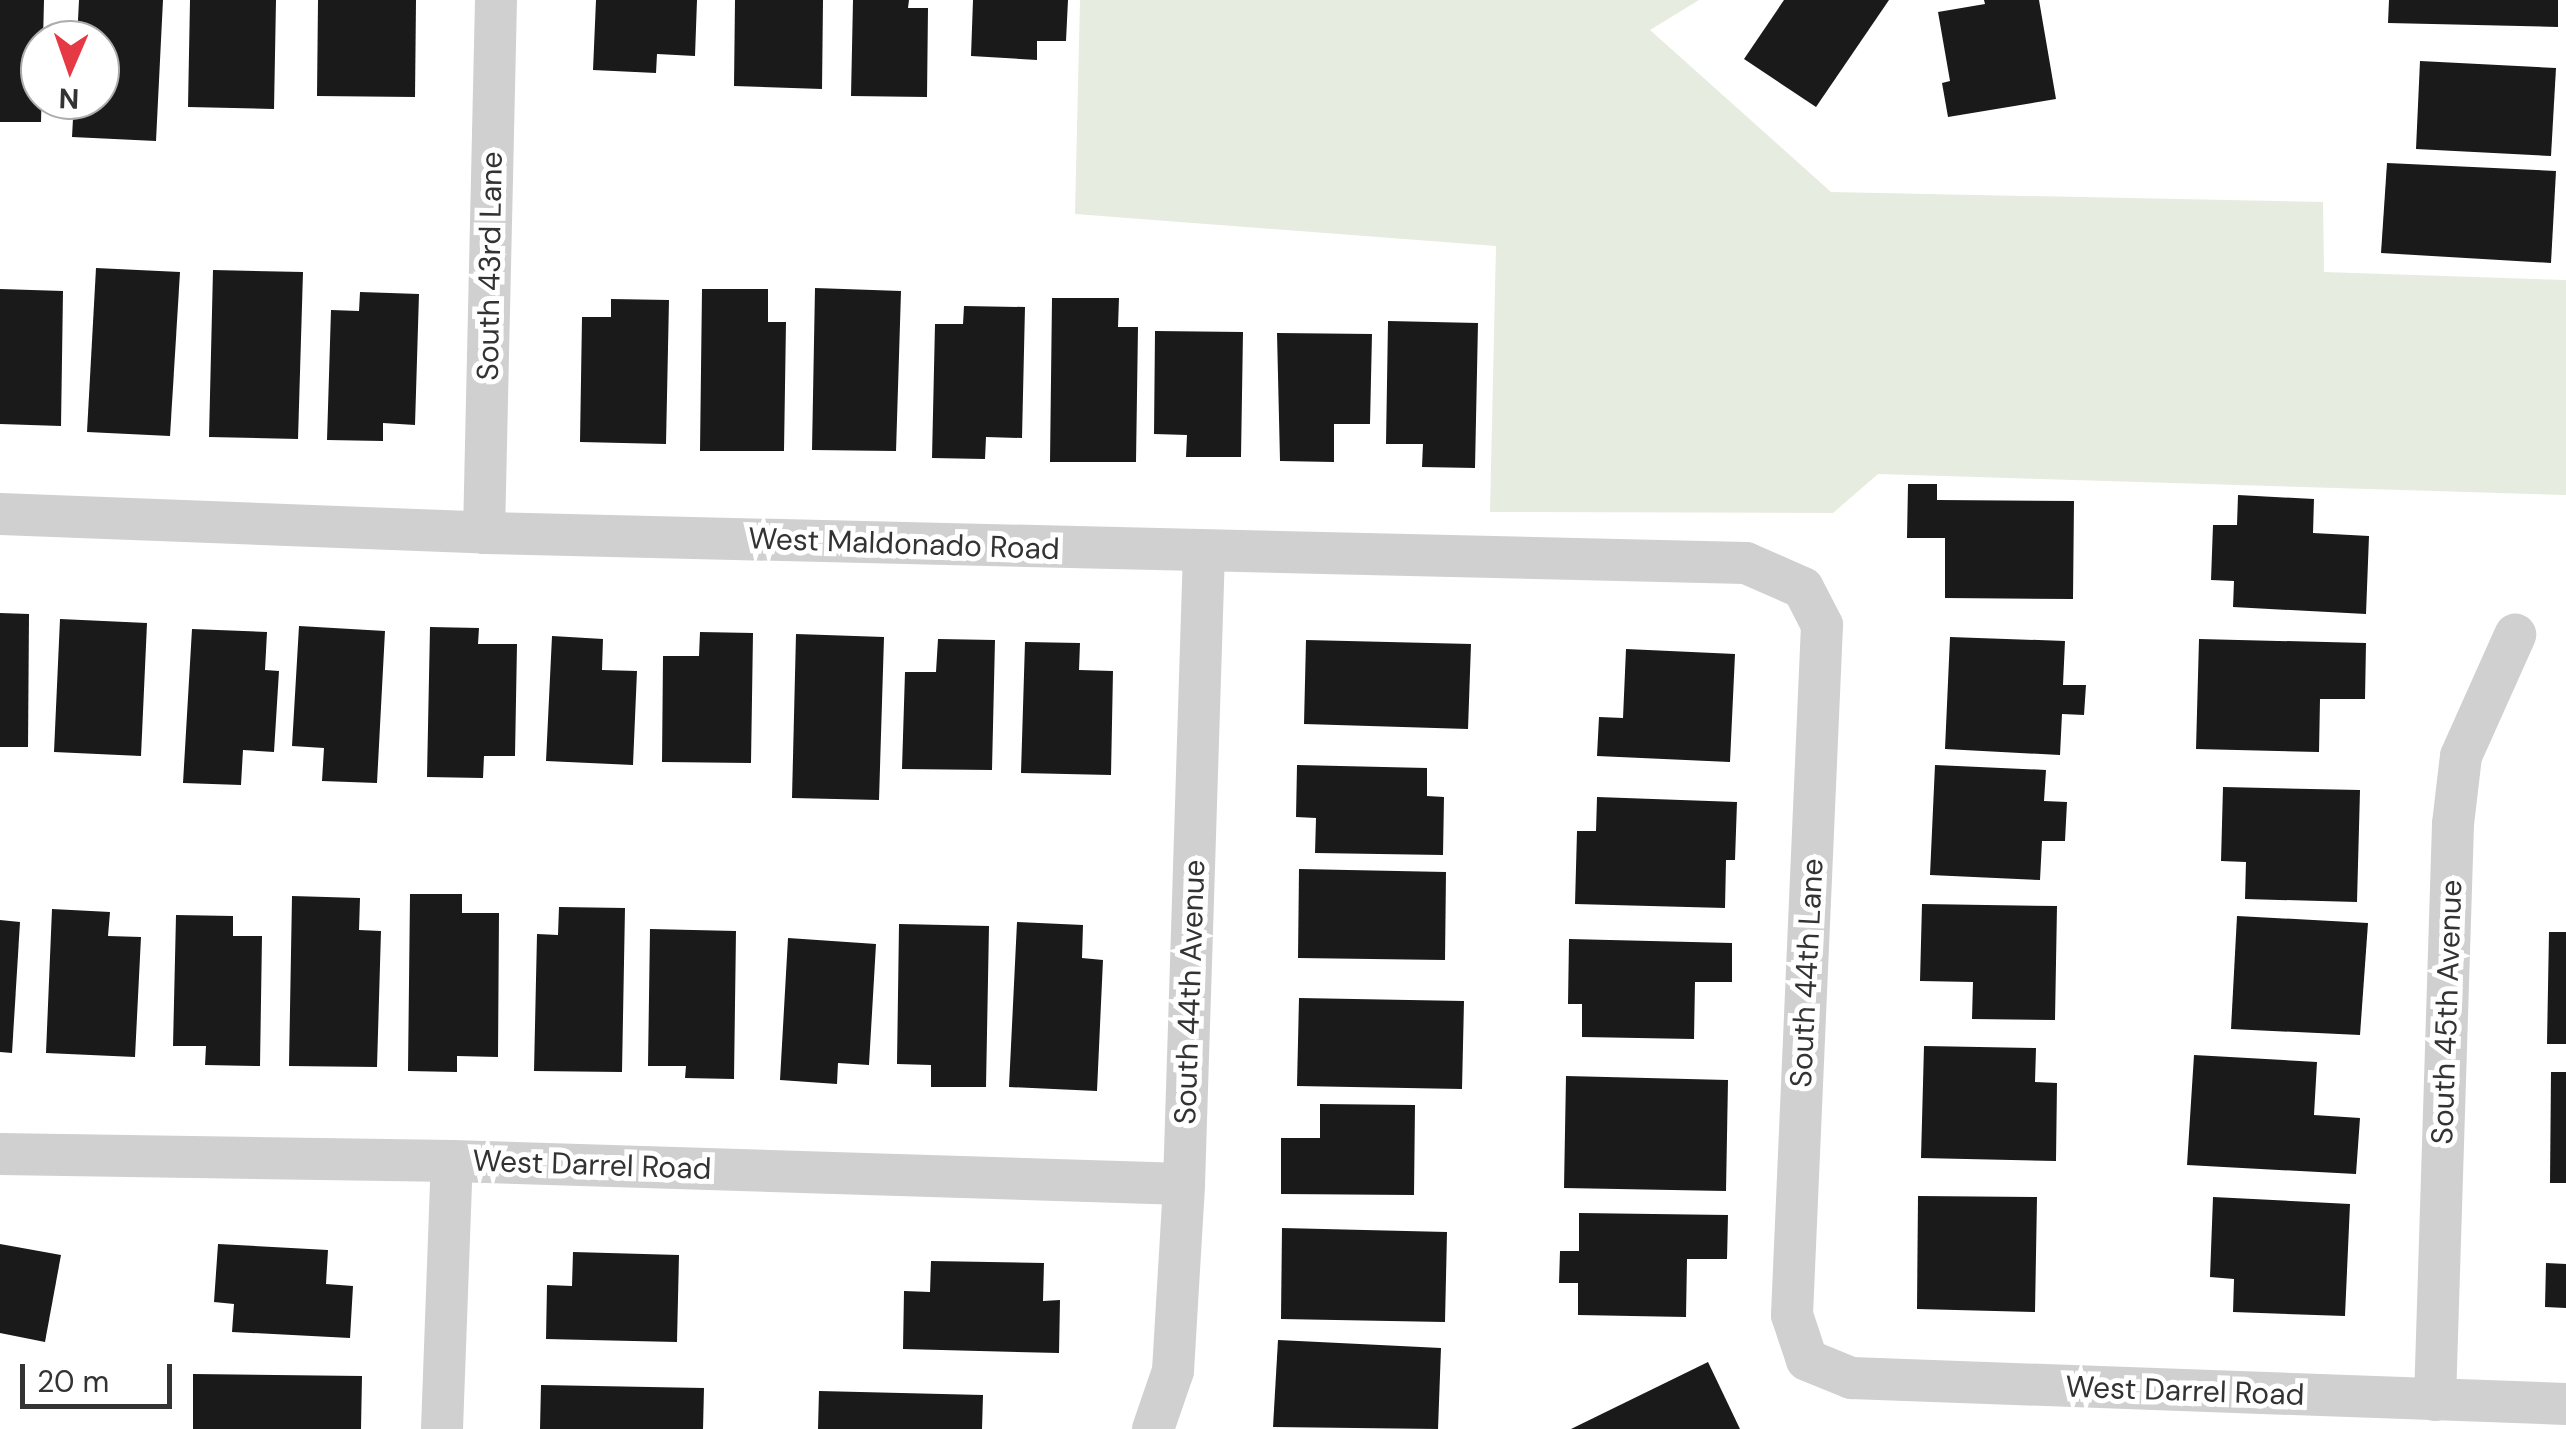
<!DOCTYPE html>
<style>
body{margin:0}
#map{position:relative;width:2566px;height:1429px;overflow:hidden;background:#fff;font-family:"DM Sans",sans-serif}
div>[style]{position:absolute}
.green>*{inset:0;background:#e6ecdf}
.building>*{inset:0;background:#1a1a1a}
.street>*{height:42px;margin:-21px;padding:0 21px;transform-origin:21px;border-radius:21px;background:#d0d0d0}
span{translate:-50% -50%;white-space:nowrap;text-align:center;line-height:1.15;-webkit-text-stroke:10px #fff;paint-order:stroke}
.street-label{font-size:30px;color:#333}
.north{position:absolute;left:20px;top:20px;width:100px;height:100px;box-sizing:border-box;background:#fff;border:2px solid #adadad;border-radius:50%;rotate:182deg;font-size:28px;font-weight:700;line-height:40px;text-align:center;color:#333}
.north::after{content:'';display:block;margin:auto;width:35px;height:45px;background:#e63946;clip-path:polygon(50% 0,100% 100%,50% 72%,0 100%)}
.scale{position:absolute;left:20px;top:1364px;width:152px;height:45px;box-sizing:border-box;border:5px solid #333;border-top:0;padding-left:12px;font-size:30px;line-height:35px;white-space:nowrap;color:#333;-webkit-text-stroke:8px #fff;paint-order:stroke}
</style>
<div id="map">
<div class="green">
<i style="clip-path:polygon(1080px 0,1699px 0,1650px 30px,1831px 192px,2323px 202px,2324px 272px,2566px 280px,2566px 495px,1878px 474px,1833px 513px,1490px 512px,1496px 246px,1075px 214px)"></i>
</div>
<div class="building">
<i style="clip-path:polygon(0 0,44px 0,41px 122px,0 122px)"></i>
<i style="clip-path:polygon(79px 0,163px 0,156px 141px,72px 137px,74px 100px,100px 100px,100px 40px,77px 40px)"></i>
<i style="clip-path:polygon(190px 0,276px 0,274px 109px,188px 107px)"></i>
<i style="clip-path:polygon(318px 0,416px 0,415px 97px,317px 96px)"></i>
<i style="clip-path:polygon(596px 0,697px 0,695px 56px,657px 54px,656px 73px,593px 70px)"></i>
<i style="clip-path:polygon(735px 0,823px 0,822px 89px,734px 86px)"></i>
<i style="clip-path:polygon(853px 0,909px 0,908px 8px,928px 8px,927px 97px,851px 96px)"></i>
<i style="clip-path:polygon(973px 0,1068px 0,1066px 41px,1037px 41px,1037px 60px,971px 56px)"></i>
<i style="clip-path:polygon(1784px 0,1889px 0,1816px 107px,1744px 59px)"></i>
<i style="clip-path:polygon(1984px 0,2039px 0,2056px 99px,1948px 117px,1942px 83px,1950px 81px,1938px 12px,1985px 4px)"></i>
<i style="clip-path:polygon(2389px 0,2558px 0,2558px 27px,2388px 23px)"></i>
<i style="clip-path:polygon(2420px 61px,2556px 68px,2551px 156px,2416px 149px)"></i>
<i style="clip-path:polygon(2387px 163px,2556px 171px,2551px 263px,2381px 253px)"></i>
<i style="clip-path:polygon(96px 268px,180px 272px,170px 436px,87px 432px)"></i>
<i style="clip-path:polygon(213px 270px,303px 272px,298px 439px,209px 437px)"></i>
<i style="clip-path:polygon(815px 288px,901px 291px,896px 451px,812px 450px)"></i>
<i style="clip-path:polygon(0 289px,63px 291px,61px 426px,0 424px)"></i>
<i style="clip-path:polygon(702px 289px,768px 289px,768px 322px,786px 322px,784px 451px,700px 451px)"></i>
<i style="clip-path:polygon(360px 292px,419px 294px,415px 425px,383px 423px,383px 441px,327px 440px,331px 310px,359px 311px)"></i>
<i style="clip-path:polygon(1052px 298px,1119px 298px,1118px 327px,1138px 327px,1136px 462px,1050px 462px)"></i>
<i style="clip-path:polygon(611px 299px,669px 300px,666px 444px,580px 442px,582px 317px,611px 317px)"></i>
<i style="clip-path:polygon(964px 306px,1025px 307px,1022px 438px,986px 437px,985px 459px,932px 458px,935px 324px,963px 324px)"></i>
<i style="clip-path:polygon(1388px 321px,1478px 323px,1475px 468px,1422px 467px,1423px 444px,1386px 444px)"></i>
<i style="clip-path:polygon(1155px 331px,1243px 332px,1241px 457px,1186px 457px,1187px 435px,1154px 434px)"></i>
<i style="clip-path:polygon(1277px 333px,1372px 334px,1370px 424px,1334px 424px,1334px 462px,1280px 461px)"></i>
<i style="clip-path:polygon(1908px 484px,1937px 484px,1937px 500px,2074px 501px,2073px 599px,1945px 598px,1945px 538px,1907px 538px)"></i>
<i style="clip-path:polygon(2238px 495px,2314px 499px,2313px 533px,2369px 536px,2366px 614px,2233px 607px,2234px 581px,2211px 580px,2213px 525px,2237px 525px)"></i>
<i style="clip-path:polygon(0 613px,29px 614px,28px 747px,0 747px)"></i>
<i style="clip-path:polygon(60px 619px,147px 623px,141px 756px,54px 752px)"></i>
<i style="clip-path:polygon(299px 626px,385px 631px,377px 783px,322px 781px,324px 748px,292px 746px)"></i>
<i style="clip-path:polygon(430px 627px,479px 628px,478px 644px,517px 644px,515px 756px,484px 756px,483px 778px,427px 777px)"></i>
<i style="clip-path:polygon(192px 629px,267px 632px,265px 670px,279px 671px,274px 752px,243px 750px,241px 785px,183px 783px)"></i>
<i style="clip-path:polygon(700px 632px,753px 633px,751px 763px,662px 762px,663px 656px,699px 656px)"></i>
<i style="clip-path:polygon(796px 634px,884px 637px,879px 800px,792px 798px)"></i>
<i style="clip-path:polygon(552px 636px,603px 639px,602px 670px,637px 671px,633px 765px,546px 761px)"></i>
<i style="clip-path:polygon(1950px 637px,2065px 641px,2063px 685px,2086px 685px,2084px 715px,2062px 714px,2060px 755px,1945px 749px)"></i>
<i style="clip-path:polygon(938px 639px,995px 640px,992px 770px,902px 769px,905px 672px,936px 672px)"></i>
<i style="clip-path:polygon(2199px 639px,2366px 643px,2365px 699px,2320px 699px,2319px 752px,2196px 749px)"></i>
<i style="clip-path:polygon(1306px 640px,1471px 644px,1468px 729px,1304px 724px)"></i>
<i style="clip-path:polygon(1025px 642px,1080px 643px,1079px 670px,1113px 671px,1111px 775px,1021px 773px)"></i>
<i style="clip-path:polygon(1626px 649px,1735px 654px,1730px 762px,1597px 756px,1599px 717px,1623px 718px)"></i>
<i style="clip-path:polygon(1297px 765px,1427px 768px,1427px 796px,1444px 797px,1443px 855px,1315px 853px,1316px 818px,1296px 817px)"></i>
<i style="clip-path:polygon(1935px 765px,2046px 770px,2044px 801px,2067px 802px,2065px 841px,2042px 841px,2040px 880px,1930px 875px)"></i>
<i style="clip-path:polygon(2223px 787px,2360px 790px,2357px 902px,2245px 899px,2246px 862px,2221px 861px)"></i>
<i style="clip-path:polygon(1597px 797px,1737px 802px,1735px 860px,1726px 860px,1725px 908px,1575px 904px,1577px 831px,1596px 831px)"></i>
<i style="clip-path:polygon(1299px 869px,1446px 872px,1445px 960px,1298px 958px)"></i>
<i style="clip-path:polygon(410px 894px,462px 894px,462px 913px,499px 913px,498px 1057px,457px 1056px,457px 1072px,408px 1071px)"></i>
<i style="clip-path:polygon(292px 896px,360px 898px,359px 930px,381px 931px,377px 1067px,289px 1066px)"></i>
<i style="clip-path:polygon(1922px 904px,2057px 906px,2055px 1020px,1972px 1019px,1973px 982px,1920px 981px)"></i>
<i style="clip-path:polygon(559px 907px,625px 908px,622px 1072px,534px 1071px,537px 934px,558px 935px)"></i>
<i style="clip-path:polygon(52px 909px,110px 912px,108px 936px,141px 937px,135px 1057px,46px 1053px)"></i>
<i style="clip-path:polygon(176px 915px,233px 916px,233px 936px,262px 936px,260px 1066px,205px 1065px,206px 1046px,173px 1046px)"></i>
<i style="clip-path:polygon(2237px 916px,2368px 923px,2360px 1035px,2231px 1029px)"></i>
<i style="clip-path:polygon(0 920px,20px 922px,12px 1053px,0 1052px)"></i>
<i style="clip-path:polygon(1017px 922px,1083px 925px,1082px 958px,1103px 960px,1097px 1091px,1009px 1087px)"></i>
<i style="clip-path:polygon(899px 924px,989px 926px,986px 1087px,931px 1087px,931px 1065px,897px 1064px)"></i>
<i style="clip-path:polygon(650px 929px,736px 931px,734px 1079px,685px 1078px,686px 1066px,648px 1066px)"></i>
<i style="clip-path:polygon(2549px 932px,2566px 932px,2566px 1044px,2547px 1044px)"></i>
<i style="clip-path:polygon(788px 938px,876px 944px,869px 1065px,838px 1063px,837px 1084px,780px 1080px)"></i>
<i style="clip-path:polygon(1569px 939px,1732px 943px,1732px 982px,1695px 982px,1694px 1039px,1582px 1037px,1582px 1004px,1568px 1004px)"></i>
<i style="clip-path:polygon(1299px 998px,1464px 1001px,1462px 1089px,1297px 1086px)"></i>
<i style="clip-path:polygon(1924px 1046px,2036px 1048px,2035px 1082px,2057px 1083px,2056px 1161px,1921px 1158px)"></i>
<i style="clip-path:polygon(2194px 1055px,2317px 1062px,2314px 1115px,2360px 1118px,2356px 1174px,2187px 1165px)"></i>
<i style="clip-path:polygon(2551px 1072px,2566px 1072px,2566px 1183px,2550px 1183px)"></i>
<i style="clip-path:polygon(1566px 1076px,1728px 1080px,1726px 1191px,1564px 1188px)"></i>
<i style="clip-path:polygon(1320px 1104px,1415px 1105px,1414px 1195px,1281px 1194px,1281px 1138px,1320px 1138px)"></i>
<i style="clip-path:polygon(1918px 1196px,2037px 1197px,2035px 1312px,1917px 1309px)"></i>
<i style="clip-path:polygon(2213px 1197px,2350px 1204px,2345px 1316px,2233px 1312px,2234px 1279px,2210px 1277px)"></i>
<i style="clip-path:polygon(1579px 1213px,1728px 1215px,1727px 1259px,1687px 1259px,1686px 1317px,1578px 1315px,1578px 1283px,1559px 1283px,1560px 1251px,1579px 1251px)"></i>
<i style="clip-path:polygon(1282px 1228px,1447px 1232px,1445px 1322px,1281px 1319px)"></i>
<i style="clip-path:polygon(0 1244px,61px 1255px,45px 1342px,0 1333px)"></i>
<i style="clip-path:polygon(218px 1244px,328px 1250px,326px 1284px,353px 1286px,350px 1338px,232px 1332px,234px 1304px,214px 1302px)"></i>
<i style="clip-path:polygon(573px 1252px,679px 1255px,677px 1342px,546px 1339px,547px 1285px,572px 1286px)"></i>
<i style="clip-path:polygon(931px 1261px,1044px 1263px,1043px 1301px,1060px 1300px,1059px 1353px,903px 1349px,904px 1291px,930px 1292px)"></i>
<i style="clip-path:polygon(2546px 1263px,2566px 1264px,2566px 1308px,2545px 1307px)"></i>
<i style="clip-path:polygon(1278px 1340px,1441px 1348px,1438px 1429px,1273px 1427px)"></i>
<i style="clip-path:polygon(1708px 1362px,1740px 1429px,1571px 1429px)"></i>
<i style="clip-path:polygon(193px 1374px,362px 1376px,361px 1429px,193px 1429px)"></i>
<i style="clip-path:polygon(541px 1385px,704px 1388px,703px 1429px,540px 1429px)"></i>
<i style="clip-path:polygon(819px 1391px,983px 1395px,982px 1429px,818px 1429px)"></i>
</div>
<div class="street">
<i style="left:0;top:514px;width:484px;rotate:2.2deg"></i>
<i style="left:484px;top:533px;width:1262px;rotate:1.36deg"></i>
<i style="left:1746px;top:563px;width:62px;rotate:23.7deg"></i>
<i style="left:1803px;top:588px;width:42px;rotate:62.8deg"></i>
<i style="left:1822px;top:625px;width:691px;rotate:92.49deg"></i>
<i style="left:1792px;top:1315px;width:47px;rotate:71.6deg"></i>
<i style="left:1807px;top:1360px;width:48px;rotate:22.2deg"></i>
<i style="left:1851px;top:1378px;width:715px;rotate:2.08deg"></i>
<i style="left:484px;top:533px;width:533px;rotate:-88.71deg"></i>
<i style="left:0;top:1154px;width:452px;rotate:0.9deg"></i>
<i style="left:452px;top:1161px;width:732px;rotate:1.8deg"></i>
<i style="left:2435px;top:1400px;width:576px;rotate:-88.21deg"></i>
<i style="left:2453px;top:824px;width:68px;rotate:-83.3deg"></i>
<i style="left:2461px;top:756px;width:133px;rotate:-65.9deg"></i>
<i style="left:442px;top:1429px;width:268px;rotate:-87.9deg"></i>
<i style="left:1153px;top:1429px;width:61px;rotate:-71deg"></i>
<i style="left:1173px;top:1371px;width:187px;rotate:-86.6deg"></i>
<i style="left:1184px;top:1184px;width:632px;rotate:-88.19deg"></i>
</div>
<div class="street-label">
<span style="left:490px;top:266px;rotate:-89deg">South 43rd Lane</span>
<span style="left:904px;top:544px;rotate:2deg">West Maldonado Road</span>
<span style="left:1807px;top:973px;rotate:-87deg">South 44th Lane</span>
<span style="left:1190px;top:992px;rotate:-88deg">South 44th Avenue</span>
<span style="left:2447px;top:1012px;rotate:-88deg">South 45th Avenue</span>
<span style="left:592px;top:1165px;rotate:2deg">West Darrel Road</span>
<span style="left:2185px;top:1391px;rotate:2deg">West Darrel Road</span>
</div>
<div class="north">N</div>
<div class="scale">20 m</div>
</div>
